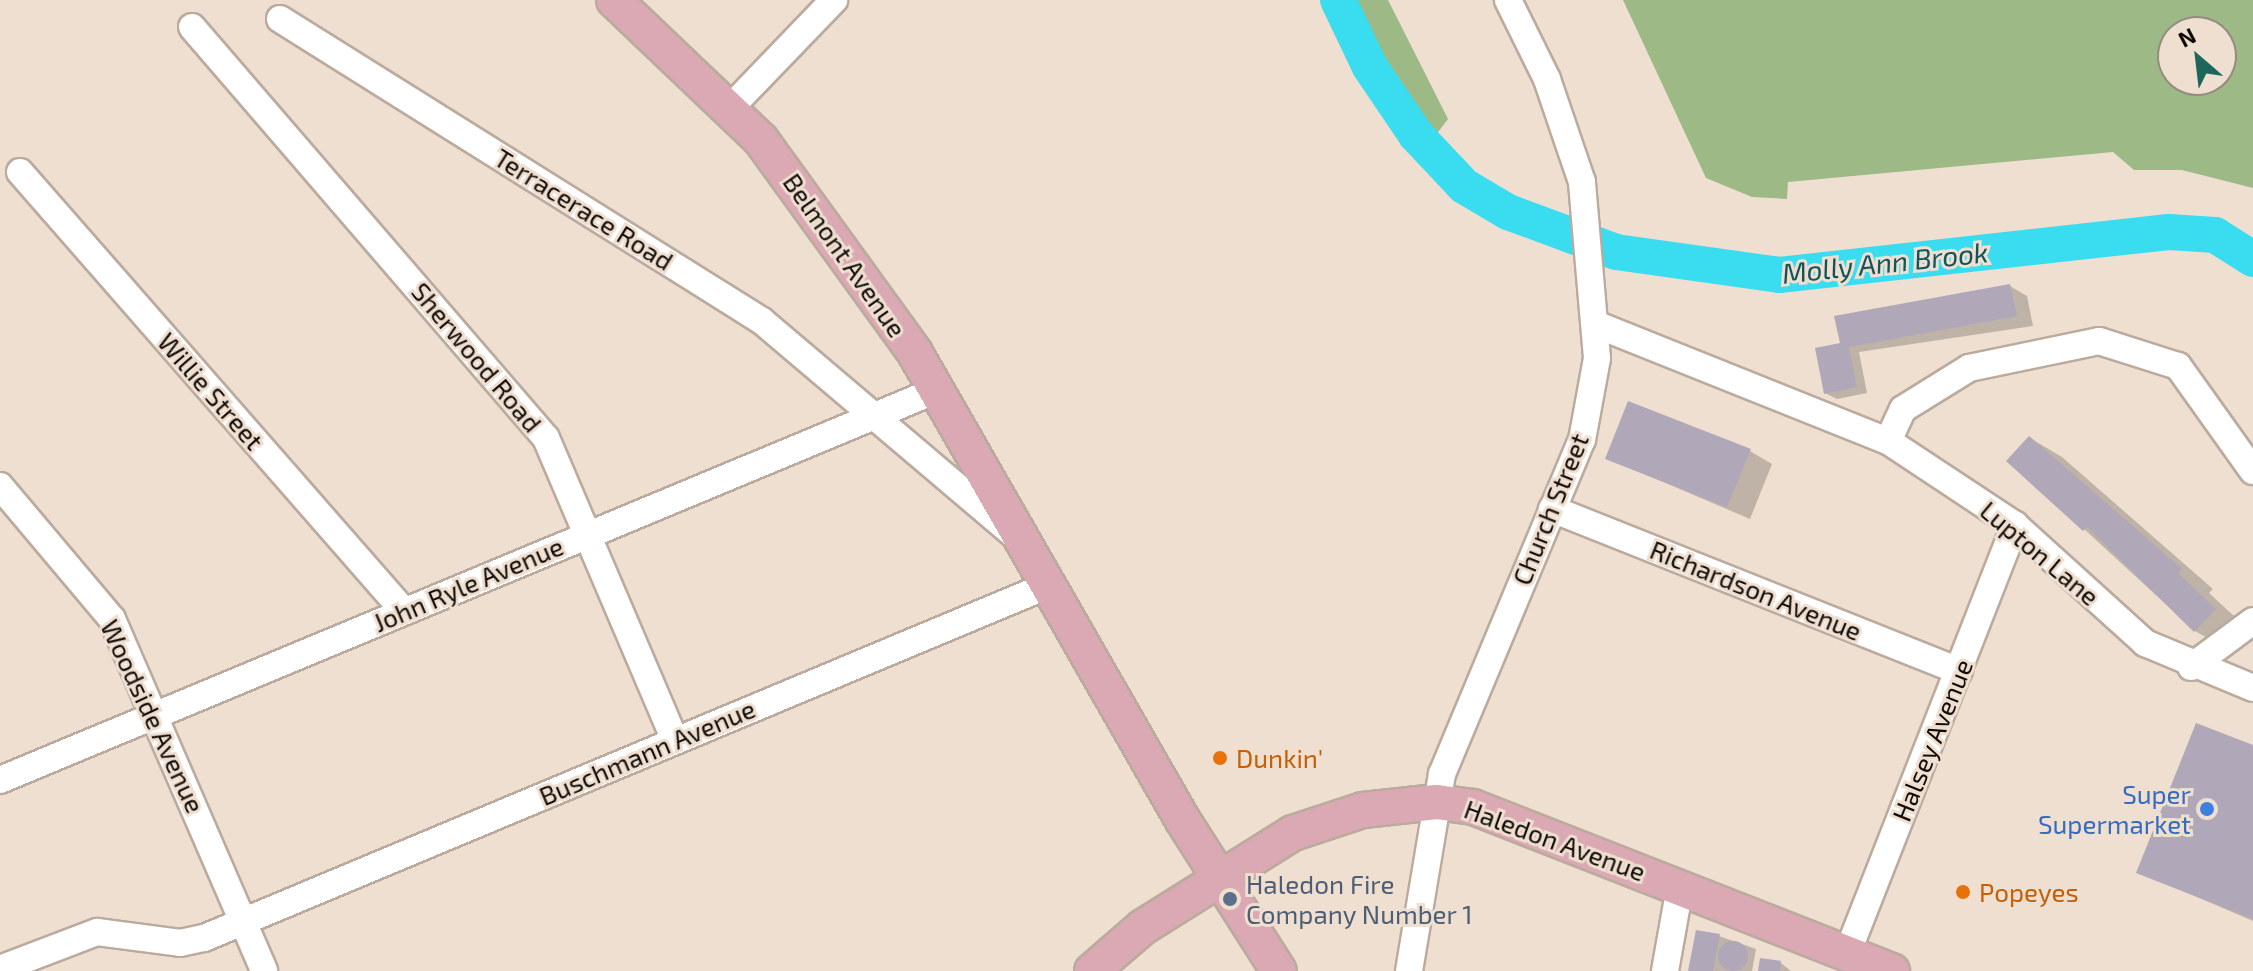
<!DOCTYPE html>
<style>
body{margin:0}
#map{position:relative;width:2253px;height:971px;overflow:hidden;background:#efdfd1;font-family:"Exo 2",sans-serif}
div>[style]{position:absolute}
.green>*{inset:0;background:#9db986}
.shadow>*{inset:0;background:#0003}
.river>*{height:36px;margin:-18px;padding:0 18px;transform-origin:18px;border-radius:18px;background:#3adcef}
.building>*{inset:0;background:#b0a7b8}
.round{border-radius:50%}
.roads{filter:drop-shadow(2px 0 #bbab9e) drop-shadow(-2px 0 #bbab9e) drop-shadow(0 2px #bbab9e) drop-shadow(0 -2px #bbab9e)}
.minor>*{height:26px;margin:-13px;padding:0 13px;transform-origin:13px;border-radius:13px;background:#fff}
.major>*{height:34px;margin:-17px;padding:0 17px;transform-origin:17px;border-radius:17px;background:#daa9b3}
.dots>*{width:22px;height:22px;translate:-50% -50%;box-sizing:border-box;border:4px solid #efdfd1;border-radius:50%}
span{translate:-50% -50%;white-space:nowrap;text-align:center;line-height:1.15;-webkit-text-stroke:6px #efdfd1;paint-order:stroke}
.street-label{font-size:26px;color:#110c07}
.food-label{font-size:26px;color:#c56008}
.left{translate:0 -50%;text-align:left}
.shop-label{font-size:26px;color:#366cbe}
.right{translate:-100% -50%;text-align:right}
.service-label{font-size:26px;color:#4e5e75}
.water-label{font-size:28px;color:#12545c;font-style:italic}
.north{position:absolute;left:2157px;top:16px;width:80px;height:80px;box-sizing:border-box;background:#efdfd1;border:2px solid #968b80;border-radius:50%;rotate:332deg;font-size:22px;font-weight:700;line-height:32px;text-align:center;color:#110c07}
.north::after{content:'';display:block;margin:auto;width:28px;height:36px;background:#1d665c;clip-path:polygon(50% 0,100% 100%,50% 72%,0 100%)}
</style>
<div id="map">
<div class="green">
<i style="clip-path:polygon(1321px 0,1388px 0,1448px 119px,1422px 153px)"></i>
<i style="clip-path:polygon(evenodd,1623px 0,2253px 0,2253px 188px,2182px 170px,2134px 170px,2113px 152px,1788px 182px,1787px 199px,1752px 197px,1706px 178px,1623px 0,2173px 32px,2221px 32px,2221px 80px,2173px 80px,2173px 32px)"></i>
</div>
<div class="shadow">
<i style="clip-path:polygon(2010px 286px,2027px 296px,2033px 326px,1859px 352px,1867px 393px,1837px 399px,1825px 393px,1842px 345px)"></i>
<i style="clip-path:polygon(2030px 438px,2062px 457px,2213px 589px,2209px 593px,2247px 628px,2228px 650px,2195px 631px,2084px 529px)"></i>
<i style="clip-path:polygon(1750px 451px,1772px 464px,1750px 519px,1607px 458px)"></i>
<i style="clip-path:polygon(2253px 747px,2253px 921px,2139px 872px)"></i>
<i style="clip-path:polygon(1719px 936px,1756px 949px,1752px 971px,1690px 971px)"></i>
<i style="clip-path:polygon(1781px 963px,1791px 971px,1760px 971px)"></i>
</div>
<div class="river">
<i style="left:1338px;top:0;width:74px;rotate:64.5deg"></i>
<i style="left:1370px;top:67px;width:82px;rotate:55.9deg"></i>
<i style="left:1416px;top:135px;width:70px;rotate:46.7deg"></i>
<i style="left:1464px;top:186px;width:51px;rotate:30.6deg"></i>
<i style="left:1508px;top:212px;width:115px;rotate:20.3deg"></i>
<i style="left:1616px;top:252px;width:165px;rotate:8deg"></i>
<i style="left:1779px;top:275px;width:392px;rotate:-6.3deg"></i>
<i style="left:2169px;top:232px;width:46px;rotate:3.7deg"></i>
<i style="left:2215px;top:235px;width:45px;rotate:32.3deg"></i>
</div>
<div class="building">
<i style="clip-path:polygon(2010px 284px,2017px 316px,1849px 347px,1857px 387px,1824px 394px,1815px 348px,1840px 343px,1834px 316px)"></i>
<i style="clip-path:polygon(1628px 401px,1751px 449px,1727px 507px,1605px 459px)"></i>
<i style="clip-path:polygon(2029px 436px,2182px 569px,2178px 573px,2216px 609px,2194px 632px,2087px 527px,2083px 531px,2006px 461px)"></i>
<i style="clip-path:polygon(2196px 723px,2253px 745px,2253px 919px,2136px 873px)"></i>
<i style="clip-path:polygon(1696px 930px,1720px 934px,1713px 971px,1688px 971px)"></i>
<i class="round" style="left:1718px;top:941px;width:30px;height:30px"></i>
<i style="clip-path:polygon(1760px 958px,1781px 961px,1780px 971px,1758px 971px)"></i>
</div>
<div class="roads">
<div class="minor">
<i style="left:280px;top:19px;width:569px;rotate:32.07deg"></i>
<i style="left:762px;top:321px;width:328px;rotate:40.3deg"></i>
<i style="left:192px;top:27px;width:542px;rotate:49.26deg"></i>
<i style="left:546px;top:438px;width:328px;rotate:66.9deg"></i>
<i style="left:731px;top:107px;width:149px;rotate:-46.1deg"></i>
<i style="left:20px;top:172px;width:582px;rotate:48.83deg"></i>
<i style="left:1600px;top:326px;width:310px;rotate:21.8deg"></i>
<i style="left:1888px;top:441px;width:152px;rotate:33.5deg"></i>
<i style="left:2015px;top:525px;width:176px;rotate:42.2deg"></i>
<i style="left:2145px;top:643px;width:117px;rotate:22.6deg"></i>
<i style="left:1888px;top:441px;width:35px;rotate:-65deg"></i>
<i style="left:1903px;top:409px;width:78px;rotate:-31.8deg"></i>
<i style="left:1969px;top:368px;width:133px;rotate:-11.7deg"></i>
<i style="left:2099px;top:341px;width:83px;rotate:17.6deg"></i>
<i style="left:2178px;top:366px;width:129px;rotate:54.5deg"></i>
<i style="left:0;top:486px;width:174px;rotate:49.9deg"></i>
<i style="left:112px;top:619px;width:383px;rotate:66.6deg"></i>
<i style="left:1552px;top:509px;width:438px;rotate:21.7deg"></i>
<i style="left:2191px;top:667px;width:77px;rotate:-36.6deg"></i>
<i style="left:0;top:780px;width:1015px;rotate:-22.6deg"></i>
<i style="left:1847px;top:954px;width:461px;rotate:-68.6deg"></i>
<i style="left:0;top:969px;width:104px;rotate:-20.9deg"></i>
<i style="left:97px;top:932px;width:84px;rotate:7.5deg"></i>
<i style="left:180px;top:943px;width:25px;rotate:-12deg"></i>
<i style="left:204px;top:938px;width:918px;rotate:-22.68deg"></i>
<i style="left:1409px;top:971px;width:200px;rotate:-80.5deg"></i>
<i style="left:1442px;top:774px;width:362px;rotate:-67.3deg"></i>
<i style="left:1582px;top:440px;width:83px;rotate:-79.6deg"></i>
<i style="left:1597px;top:358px;width:177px;rotate:-94.9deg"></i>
<i style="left:1582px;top:182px;width:109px;rotate:-108.8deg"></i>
<i style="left:1547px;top:79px;width:88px;rotate:-116.3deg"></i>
<i style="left:1665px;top:971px;width:85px;rotate:-79.9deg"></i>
</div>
<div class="major">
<i style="left:614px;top:0;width:203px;rotate:43.6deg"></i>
<i style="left:761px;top:140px;width:263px;rotate:54.1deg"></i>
<i style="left:915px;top:353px;width:537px;rotate:60.19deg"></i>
<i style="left:1182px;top:819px;width:180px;rotate:57.5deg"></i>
<i style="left:1092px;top:971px;width:67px;rotate:-40.8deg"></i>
<i style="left:1143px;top:927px;width:177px;rotate:-32.1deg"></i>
<i style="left:1293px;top:833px;width:74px;rotate:-18.2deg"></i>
<i style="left:1363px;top:810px;width:74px;rotate:-6.2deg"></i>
<i style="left:1437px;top:802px;width:36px;rotate:8deg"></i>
<i style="left:1473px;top:807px;width:450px;rotate:21.4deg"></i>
</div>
</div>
<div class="dots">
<i style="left:1220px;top:758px;background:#e8710a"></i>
<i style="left:2207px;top:809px;background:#3f7fe0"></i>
<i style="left:1963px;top:892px;background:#e8710a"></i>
<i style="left:1230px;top:899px;background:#5c6f8a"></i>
</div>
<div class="street-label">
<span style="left:584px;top:209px;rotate:32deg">Terracerace Road</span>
<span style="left:845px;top:255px;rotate:55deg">Belmont Avenue</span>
<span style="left:477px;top:357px;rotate:50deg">Sherwood Road</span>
<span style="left:211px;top:391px;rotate:49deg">Willie Street</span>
<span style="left:1550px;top:509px;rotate:-68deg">Church Street</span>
<span style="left:2040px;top:553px;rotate:40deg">Lupton Lane</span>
<span style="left:468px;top:584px;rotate:-23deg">John Ryle Avenue</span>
<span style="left:1756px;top:590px;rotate:22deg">Richardson Avenue</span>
<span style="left:153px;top:716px;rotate:65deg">Woodside Avenue</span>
<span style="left:1932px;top:740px;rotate:-68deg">Halsey Avenue</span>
<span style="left:647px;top:752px;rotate:-23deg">Buschmann Avenue</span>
<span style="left:1555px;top:840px;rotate:20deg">Haledon Avenue</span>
</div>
<div class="food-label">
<span class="left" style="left:1236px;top:758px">Dunkin'</span>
<span class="left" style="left:1979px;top:892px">Popeyes</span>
</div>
<div class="shop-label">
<span class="right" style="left:2191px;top:809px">Super<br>Supermarket</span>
</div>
<div class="service-label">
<span class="left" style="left:1246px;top:899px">Haledon Fire<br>Company Number 1</span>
</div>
<div class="water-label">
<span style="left:1885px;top:262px;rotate:-6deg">Molly Ann Brook</span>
</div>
<div class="north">N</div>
</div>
